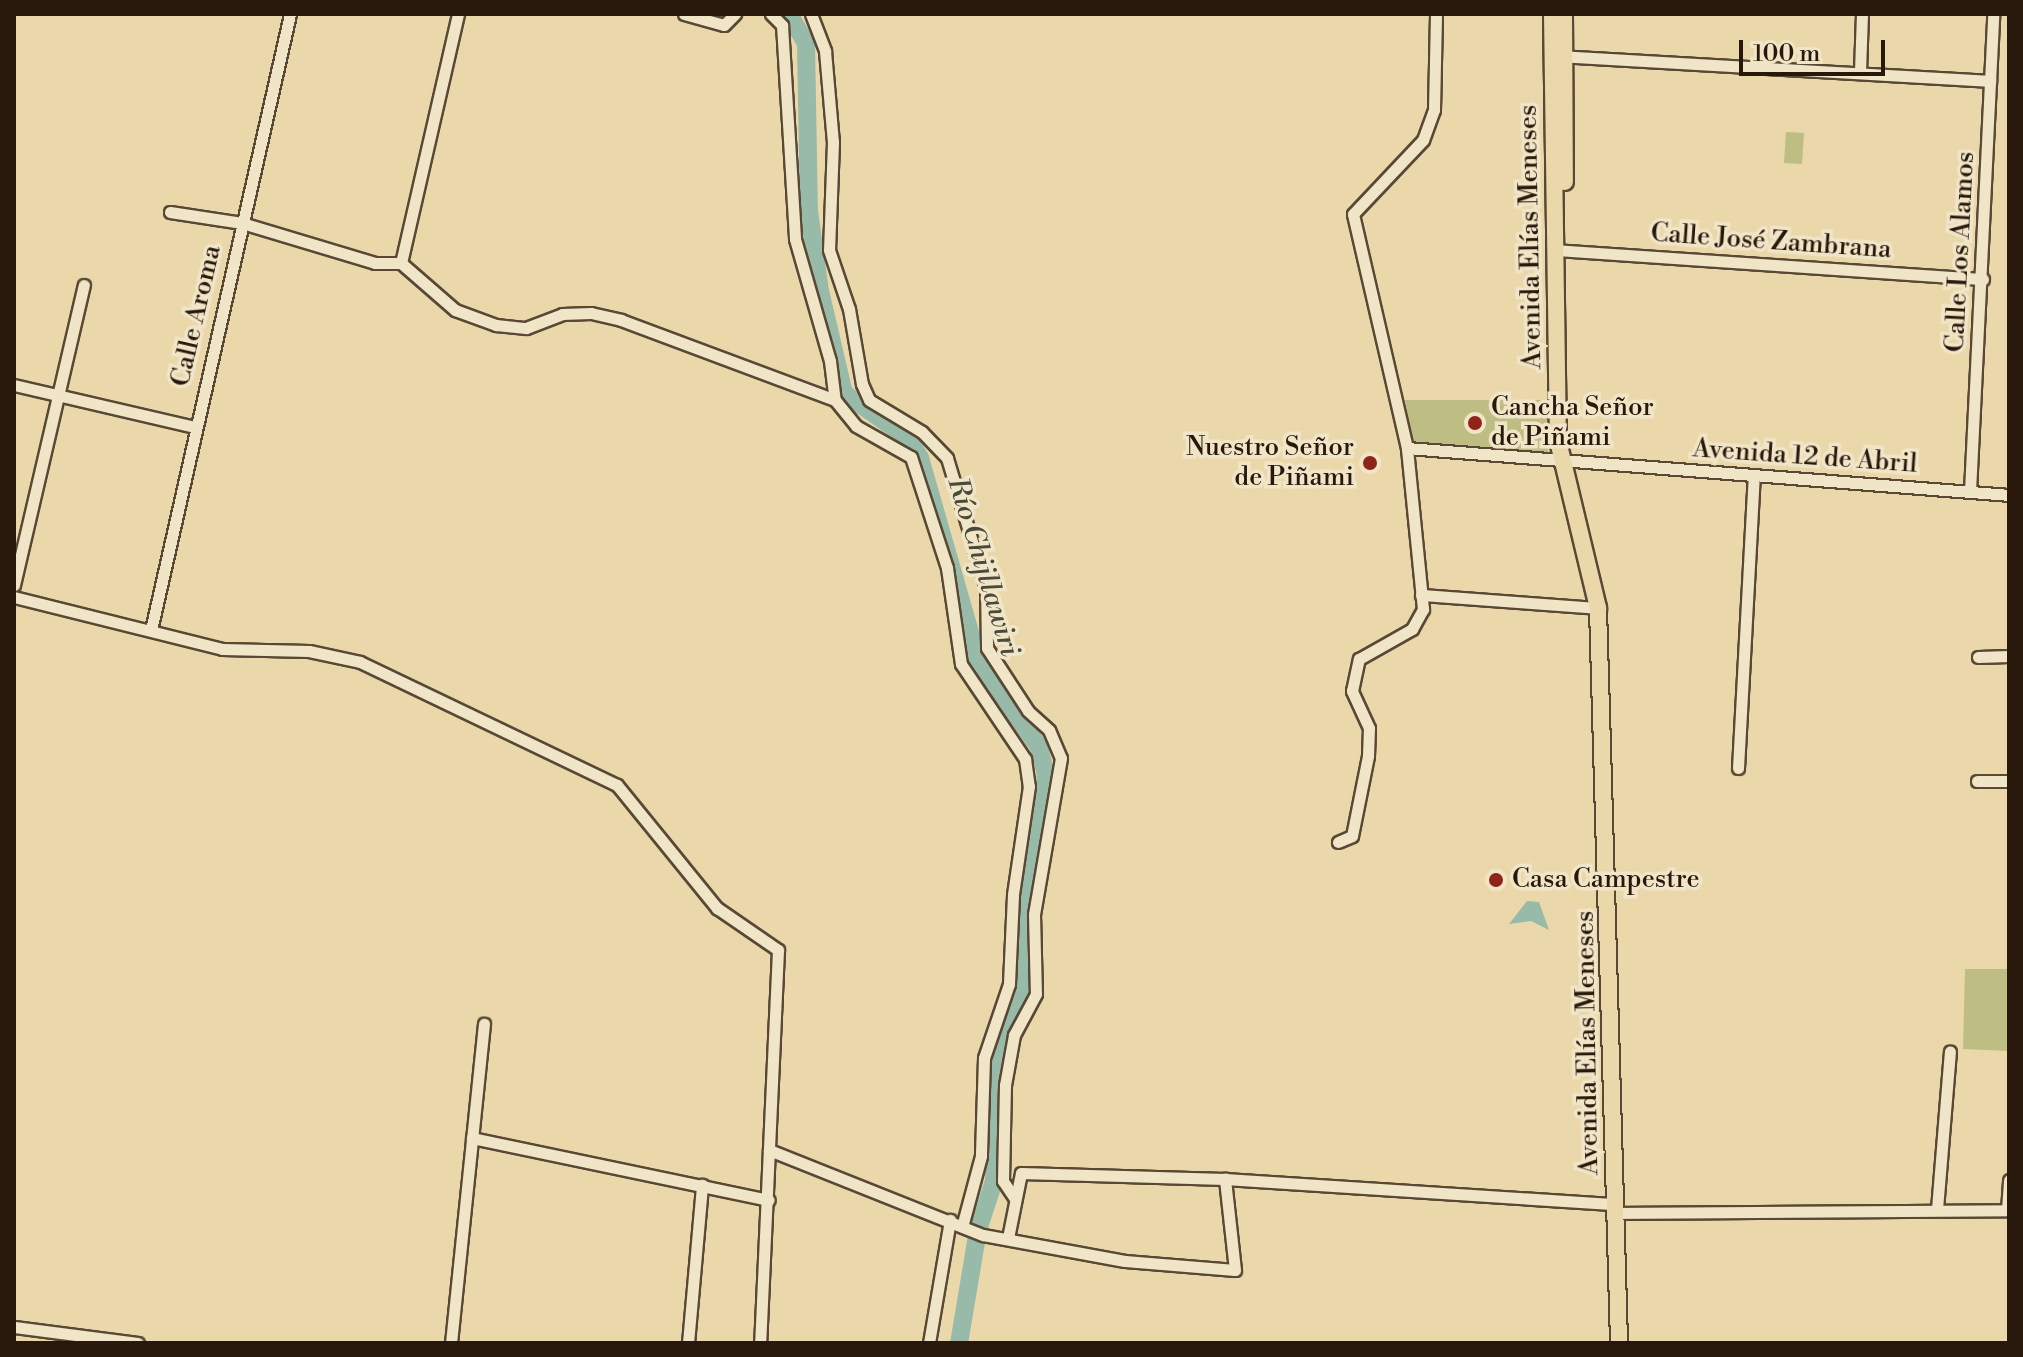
<!DOCTYPE html>
<meta charset="utf-8">
<style>
body{margin:0}
#map{position:relative;width:2023px;height:1357px;overflow:hidden;background:#ead7aa;font-family:"Libre Bodoni",serif}
div>[style]{position:absolute}
.green>*{inset:0;background:#bdbd84}
.water>*{inset:0;background:#98baa9}
.river>*{height:18px;margin:-9px;padding:0 9px;transform-origin:9px;border-radius:9px;background:#98baa9}
.roads{filter:drop-shadow(2px 0 #584834) drop-shadow(-2px 0 #584834) drop-shadow(0 2px #584834) drop-shadow(0 -2px #584834)}
.street>*{height:11px;margin:-5.5px;padding:0 5.5px;transform-origin:5.5px;border-radius:5.5px;background:#f1e5c8}
.primary>*{height:16px;margin:-8px;padding:0 8px;transform-origin:8px;border-radius:8px;background:#ead7aa}
.dots>*{width:22px;height:22px;translate:-50% -50%;box-sizing:border-box;border:4px solid #f1e5c8;border-radius:50%}
span{translate:-50% -50%;white-space:nowrap;text-align:center;line-height:1.15;-webkit-text-stroke:7px #f1e5c8;paint-order:stroke}
.street-label{font-size:26px;color:#28180c}
.poi-label{font-size:26px;color:#28180c}
.left{translate:0 -50%;text-align:left}
.right{translate:-100% -50%;text-align:right}
.water-label{font-size:28px;color:#4a493b;font-style:italic}
.frame{position:absolute;inset:0;border:16px solid #28180c;pointer-events:none}
.scale{position:absolute;left:1739px;top:40px;width:146px;height:36px;box-sizing:border-box;border:4px solid #28180c;border-top:0;padding-left:10px;font-size:24px;line-height:28px;white-space:nowrap;color:#28180c;-webkit-text-stroke:6px #f1e5c8;paint-order:stroke}
</style>
<div id="map">
<div class="green">
<i style="clip-path:polygon(1786px 132px,1804px 133px,1802px 164px,1784px 163px)"></i>
<i style="clip-path:polygon(1405px 400px,1547px 400px,1548px 453px,1413px 444px)"></i>
<i style="clip-path:polygon(1965px 969px,2009px 969px,2009px 1051px,1963px 1049px)"></i>
</div>
<div class="water">
<i style="clip-path:polygon(1527px 901px,1539px 902px,1549px 930px,1531px 921px,1509px 924px)"></i>
</div>
<div class="river">
<i style="left:789px;top:14px;width:34px;rotate:60deg"></i>
<i style="left:806px;top:43px;width:168px;rotate:89deg"></i>
<i style="left:809px;top:211px;width:81px;rotate:82.2deg"></i>
<i style="left:820px;top:291px;width:105px;rotate:76.8deg"></i>
<i style="left:844px;top:393px;width:78px;rotate:35.1deg"></i>
<i style="left:908px;top:438px;width:23px;rotate:59deg"></i>
<i style="left:920px;top:458px;width:214px;rotate:74deg"></i>
<i style="left:979px;top:664px;width:102px;rotate:54.1deg"></i>
<i style="left:1039px;top:747px;width:29px;rotate:76deg"></i>
<i style="left:1046px;top:775px;width:60px;rotate:97.7deg"></i>
<i style="left:1038px;top:834px;width:60px;rotate:105.4deg"></i>
<i style="left:1022px;top:892px;width:101px;rotate:89.4deg"></i>
<i style="left:1023px;top:993px;width:64px;rotate:115deg"></i>
<i style="left:996px;top:1051px;width:130px;rotate:90.9deg"></i>
<i style="left:994px;top:1181px;width:52px;rotate:108.1deg"></i>
<i style="left:978px;top:1230px;width:115px;rotate:99.5deg"></i>
</div>
<div class="roads">
<div class="street">
<i style="left:684px;top:14px;width:41px;rotate:15.4deg"></i>
<i style="left:724px;top:25px;width:16px;rotate:-45deg"></i>
<i style="left:771px;top:14px;width:16px;rotate:45deg"></i>
<i style="left:782px;top:25px;width:214px;rotate:86.5deg"></i>
<i style="left:795px;top:239px;width:127px;rotate:74deg"></i>
<i style="left:830px;top:361px;width:39px;rotate:83deg"></i>
<i style="left:835px;top:400px;width:33px;rotate:51deg"></i>
<i style="left:856px;top:426px;width:63px;rotate:29.4deg"></i>
<i style="left:911px;top:457px;width:117px;rotate:72deg"></i>
<i style="left:947px;top:568px;width:97px;rotate:81.7deg"></i>
<i style="left:961px;top:664px;width:115px;rotate:56deg"></i>
<i style="left:1025px;top:759px;width:27px;rotate:82deg"></i>
<i style="left:1029px;top:786px;width:110px;rotate:98.4deg"></i>
<i style="left:1013px;top:895px;width:89px;rotate:92.6deg"></i>
<i style="left:1009px;top:984px;width:78px;rotate:108.7deg"></i>
<i style="left:984px;top:1058px;width:98px;rotate:91.8deg"></i>
<i style="left:981px;top:1156px;width:73px;rotate:105deg"></i>
<i style="left:811px;top:14px;width:40px;rotate:69deg"></i>
<i style="left:825px;top:51px;width:91px;rotate:85deg"></i>
<i style="left:833px;top:142px;width:108px;rotate:92.1deg"></i>
<i style="left:829px;top:250px;width:62px;rotate:71.3deg"></i>
<i style="left:849px;top:309px;width:76px;rotate:80.2deg"></i>
<i style="left:862px;top:384px;width:17px;rotate:66deg"></i>
<i style="left:869px;top:400px;width:62px;rotate:31.1deg"></i>
<i style="left:922px;top:432px;width:36px;rotate:46deg"></i>
<i style="left:947px;top:458px;width:136px;rotate:73.3deg"></i>
<i style="left:986px;top:588px;width:60px;rotate:89deg"></i>
<i style="left:987px;top:648px;width:75px;rotate:56.9deg"></i>
<i style="left:1028px;top:711px;width:28px;rotate:42deg"></i>
<i style="left:1049px;top:730px;width:30px;rotate:67deg"></i>
<i style="left:1061px;top:758px;width:158px;rotate:99.8deg"></i>
<i style="left:1034px;top:914px;width:80px;rotate:88.6deg"></i>
<i style="left:1036px;top:994px;width:47px;rotate:118.2deg"></i>
<i style="left:1014px;top:1035px;width:51px;rotate:100.2deg"></i>
<i style="left:1005px;top:1085px;width:96px;rotate:91.2deg"></i>
<i style="left:1003px;top:1181px;width:22px;rotate:56deg"></i>
<i style="left:1559px;top:56px;width:432px;rotate:3.3deg"></i>
<i style="left:1860px;top:71px;width:57px;rotate:-88deg"></i>
<i style="left:170px;top:212px;width:73px;rotate:8.7deg"></i>
<i style="left:242px;top:223px;width:139px;rotate:16.7deg"></i>
<i style="left:375px;top:263px;width:26px"></i>
<i style="left:401px;top:263px;width:72px;rotate:41deg"></i>
<i style="left:455px;top:310px;width:44px;rotate:20.1deg"></i>
<i style="left:496px;top:325px;width:30px;rotate:6deg"></i>
<i style="left:526px;top:328px;width:39px;rotate:-21deg"></i>
<i style="left:562px;top:314px;width:29px;rotate:-2deg"></i>
<i style="left:591px;top:313px;width:31px;rotate:13deg"></i>
<i style="left:621px;top:320px;width:228px;rotate:20.5deg"></i>
<i style="left:1555px;top:250px;width:429px;rotate:3.9deg"></i>
<i style="left:401px;top:263px;width:255px;rotate:-77.1deg"></i>
<i style="left:14px;top:385px;width:185px;rotate:13.1deg"></i>
<i style="left:1407px;top:448px;width:604px;rotate:4.46deg"></i>
<i style="left:1970px;top:491px;width:478px;rotate:-87.2deg"></i>
<i style="left:14px;top:585px;width:308px;rotate:-76.9deg"></i>
<i style="left:1421px;top:595px;width:177px;rotate:4.2deg"></i>
<i style="left:14px;top:597px;width:214px;rotate:14deg"></i>
<i style="left:222px;top:649px;width:87px;rotate:1.3deg"></i>
<i style="left:309px;top:651px;width:52px;rotate:12.2deg"></i>
<i style="left:360px;top:662px;width:285px;rotate:25.6deg"></i>
<i style="left:617px;top:785px;width:159px;rotate:50.9deg"></i>
<i style="left:717px;top:908px;width:74px;rotate:34.5deg"></i>
<i style="left:778px;top:950px;width:393px;rotate:92.6deg"></i>
<i style="left:151px;top:630px;width:631px;rotate:-77.28deg"></i>
<i style="left:1978px;top:657px;width:31px;rotate:-2deg"></i>
<i style="left:1738px;top:768px;width:291px;rotate:-86.9deg"></i>
<i style="left:1977px;top:781px;width:32px"></i>
<i style="left:1338px;top:842px;width:15px;rotate:-23deg"></i>
<i style="left:1352px;top:836px;width:82px;rotate:-78.7deg"></i>
<i style="left:1368px;top:756px;width:28px;rotate:-88deg"></i>
<i style="left:1369px;top:728px;width:41px;rotate:-114.7deg"></i>
<i style="left:1352px;top:691px;width:33px;rotate:-78deg"></i>
<i style="left:1359px;top:659px;width:61px;rotate:-29.5deg"></i>
<i style="left:1412px;top:629px;width:23px;rotate:-61deg"></i>
<i style="left:1423px;top:609px;width:162px;rotate:-95.7deg"></i>
<i style="left:1407px;top:448px;width:240px;rotate:-103deg"></i>
<i style="left:1353px;top:214px;width:102px;rotate:-46.6deg"></i>
<i style="left:1423px;top:140px;width:32px;rotate:-70deg"></i>
<i style="left:1434px;top:110px;width:96px;rotate:-88.8deg"></i>
<i style="left:472px;top:1138px;width:303px;rotate:11.8deg"></i>
<i style="left:769px;top:1150px;width:230px;rotate:21.7deg"></i>
<i style="left:983px;top:1235px;width:144px;rotate:10.4deg"></i>
<i style="left:1125px;top:1261px;width:110px;rotate:4.7deg"></i>
<i style="left:1235px;top:1270px;width:92px;rotate:-96.3deg"></i>
<i style="left:1937px;top:1209px;width:158px;rotate:-85.3deg"></i>
<i style="left:2007px;top:1210px;width:30px;rotate:-86deg"></i>
<i style="left:1615px;top:1213px;width:394px;rotate:-0.4deg"></i>
<i style="left:1008px;top:1238px;width:66px;rotate:-78.7deg"></i>
<i style="left:1021px;top:1173px;width:204px;rotate:1.7deg"></i>
<i style="left:1225px;top:1179px;width:391px;rotate:3.7deg"></i>
<i style="left:14px;top:1327px;width:125px;rotate:7.4deg"></i>
<i style="left:451px;top:1343px;width:321px;rotate:-84.1deg"></i>
<i style="left:688px;top:1343px;width:159px;rotate:-84.9deg"></i>
<i style="left:929px;top:1343px;width:125px;rotate:-80.3deg"></i>
</div>
<div class="primary">
<i style="left:1552px;top:14px;width:427px;rotate:89.2deg"></i>
<i style="left:1558px;top:441px;width:172px;rotate:76.5deg"></i>
<i style="left:1598px;top:608px;width:735px;rotate:88.36deg"></i>
<i style="left:1564px;top:14px;width:168px;rotate:89.7deg"></i>
</div>
</div>
<div class="dots">
<i style="left:1475px;top:423px;background:#8f2418"></i>
<i style="left:1370px;top:463px;background:#8f2418"></i>
<i style="left:1496px;top:880px;background:#8f2418"></i>
</div>
<div class="street-label">
<span style="left:1531px;top:237px;rotate:-91deg">Avenida Elías Meneses</span>
<span style="left:1771px;top:242px;rotate:4deg">Calle José Zambrana</span>
<span style="left:1961px;top:252px;rotate:-87deg">Calle Los Alamos</span>
<span style="left:197px;top:316px;rotate:-77deg">Calle Aroma</span>
<span style="left:1805px;top:457px;rotate:4deg">Avenida 12 de Abril</span>
<span style="left:1588px;top:1043px;rotate:-91deg">Avenida Elías Meneses</span>
</div>
<div class="poi-label">
<span class="left" style="left:1491px;top:423px">Cancha Señor<br>de Piñami</span>
<span class="right" style="left:1354px;top:463px">Nuestro Señor<br>de Piñami</span>
<span class="left" style="left:1512px;top:880px">Casa Campestre</span>
</div>
<div class="water-label">
<span style="left:983px;top:567px;rotate:73deg">Río Chijllawiri</span>
</div>
<div class="frame"></div>
<div class="scale">100 m</div>
</div>
